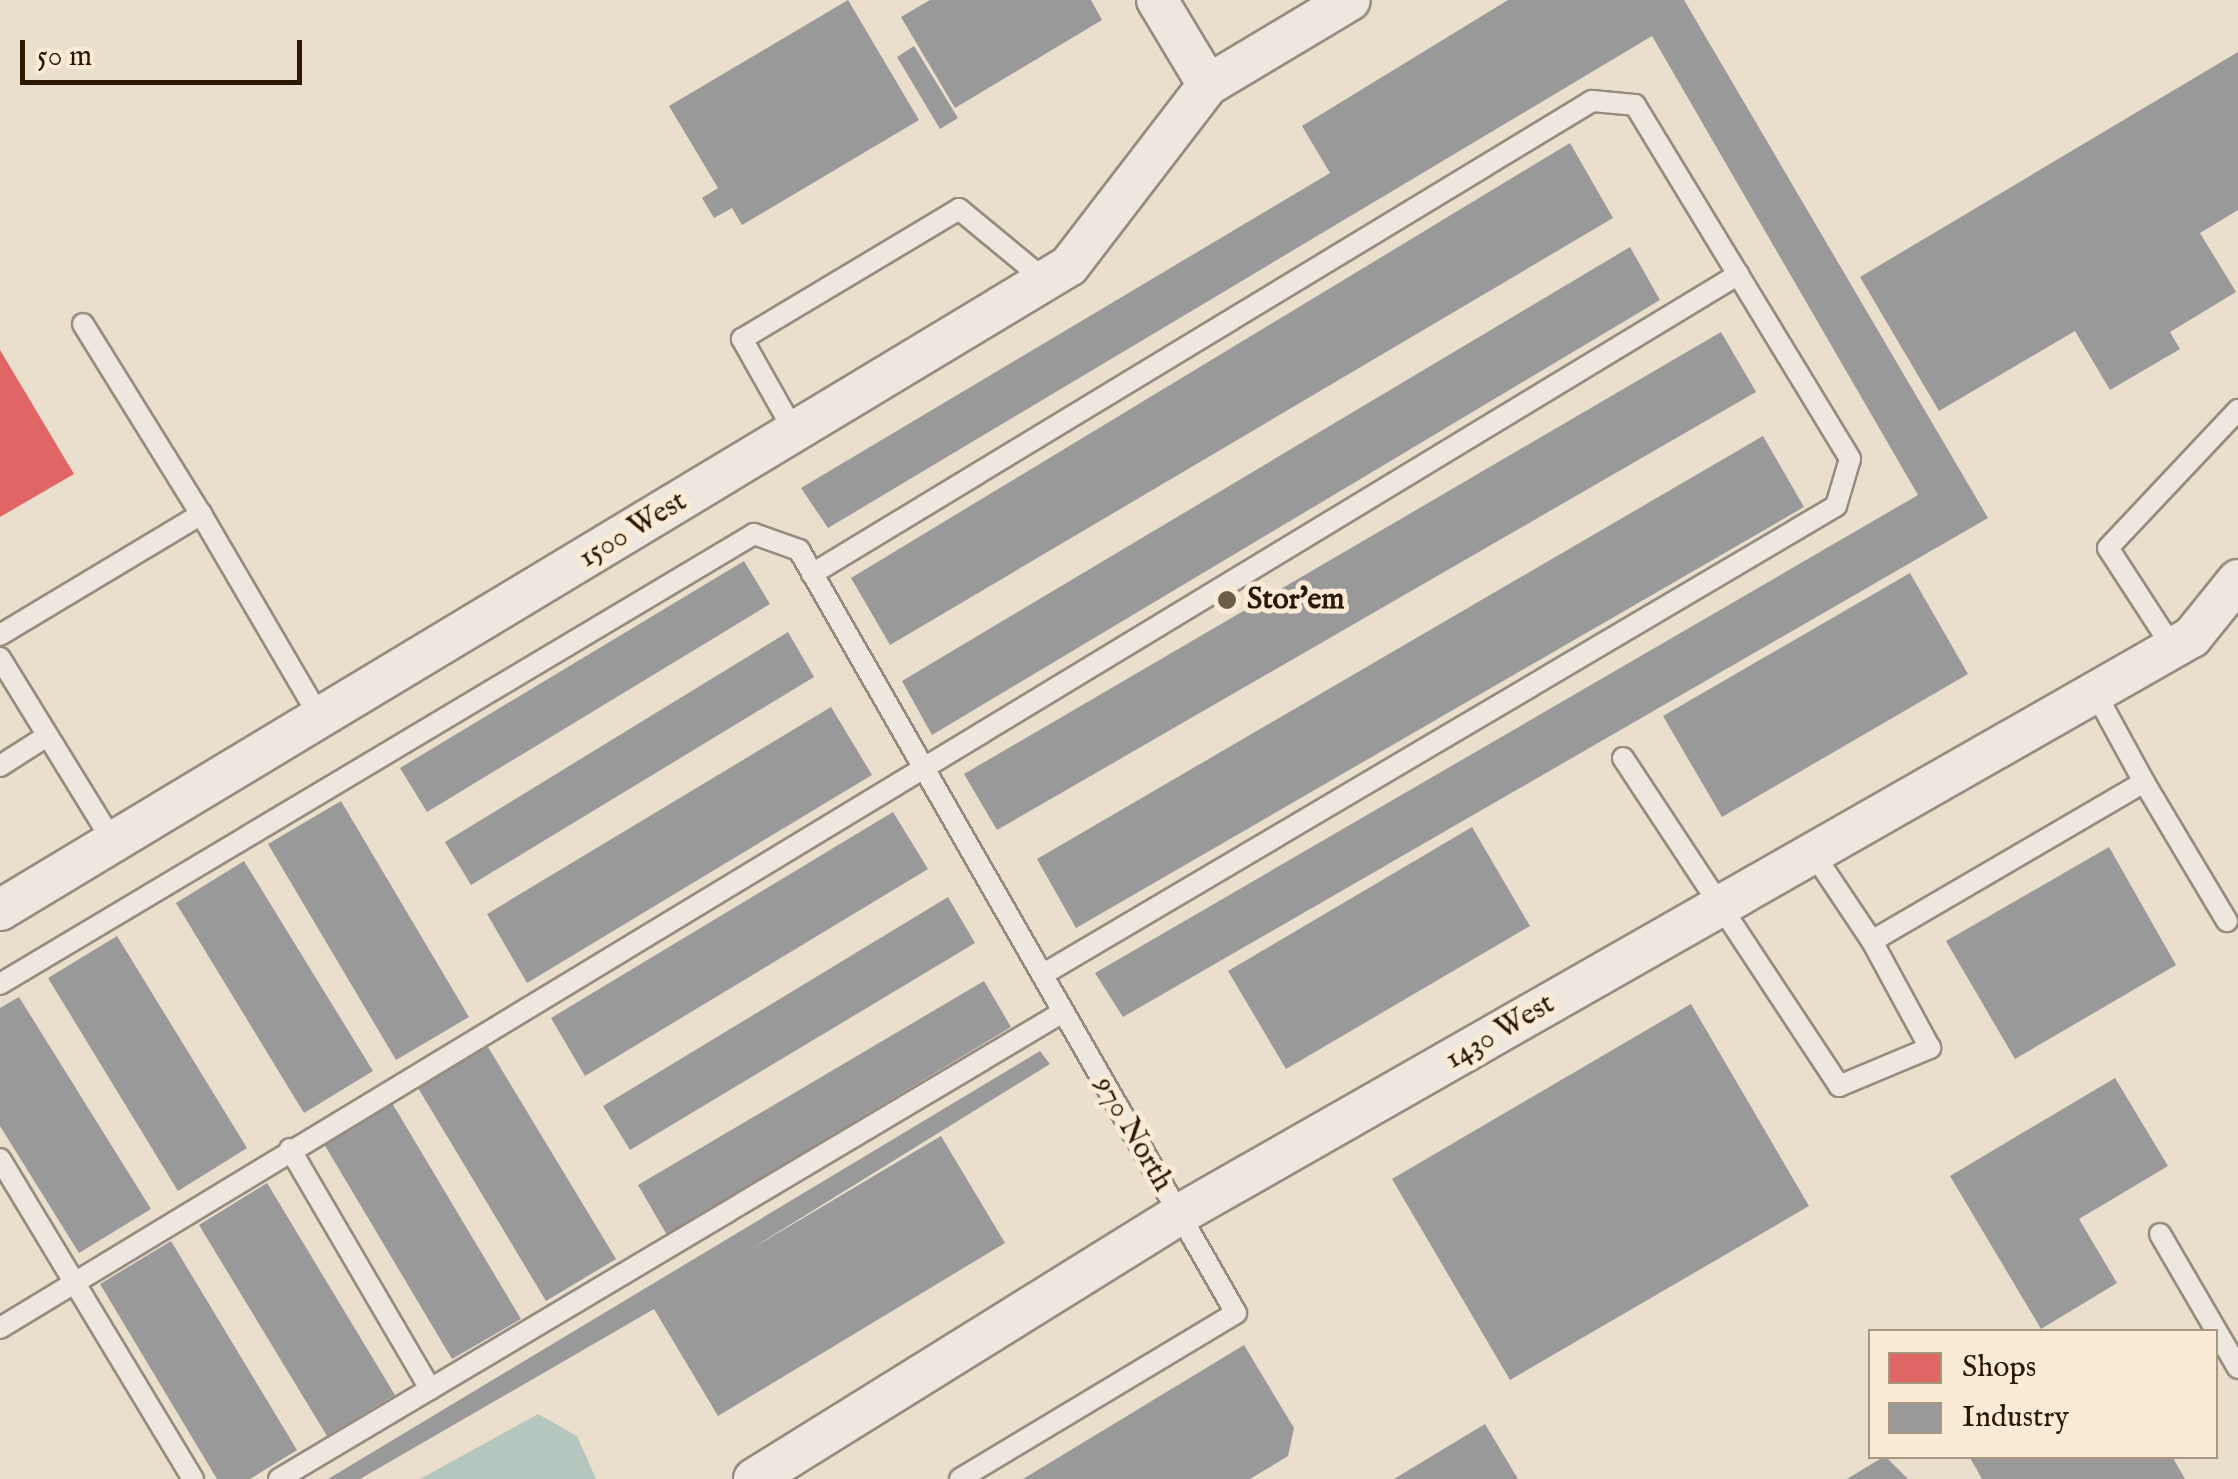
<!DOCTYPE html>
<style>
body{margin:0}
#map{position:relative;width:2238px;height:1479px;overflow:hidden;background:#eadecd;font-family:"IM FELL English",serif}
div>[style]{position:absolute}
.water>*{inset:0;background:#b5c6be}
.shops>*{inset:0;background:#e06666}
.industry>*{inset:0;background:#999}
.roads{filter:drop-shadow(2px 0 #958c7f) drop-shadow(-2px 0 #958c7f) drop-shadow(0 2px #958c7f) drop-shadow(0 -2px #958c7f)}
.service>*{height:20px;margin:-10px;padding:0 10px;transform-origin:10px;border-radius:10px;background:#ede7df}
.minor>*{height:40px;margin:-20px;padding:0 20px;transform-origin:20px;border-radius:20px;background:#ede7df}
.dots>*{width:28px;height:28px;translate:-50% -50%;box-sizing:border-box;border:5px solid #faebd6;border-radius:50%}
span{translate:-50% -50%;white-space:nowrap;text-align:center;line-height:1.15;-webkit-text-stroke:10px #faebd6;paint-order:stroke}
.street-label{font-size:30px;color:#2c1800}
.poi-label{font-size:30px;color:#2c1800;font-weight:700}
.left{translate:0 -50%;text-align:left}
.legend{position:absolute;left:1868px;top:1329px;width:350px;height:130px;box-sizing:border-box;background:#faebd6;border:2px solid #a89780;margin:0;padding:12px 18px;list-style:none;font-size:30px;color:#2c1800}
.legend li{display:flex;align-items:center;gap:20px;height:50px}
.legend b{width:50px;border:2px solid #a89780}
.scale{position:absolute;left:20px;top:40px;width:282px;height:45px;box-sizing:border-box;border:5px solid #2c1800;border-top:0;padding-left:12px;font-size:30px;line-height:35px;white-space:nowrap;color:#2c1800;-webkit-text-stroke:8px #faebd6;paint-order:stroke}
</style>
<div id="map">
<div class="water">
<i style="clip-path:polygon(538px 1414px,577px 1436px,596px 1479px,420px 1479px)"></i>
</div>
<div class="shops">
<i style="clip-path:polygon(0 350px,74px 474px,0 517px)"></i>
</div>
<div class="industry">
<i style="clip-path:polygon(848px 0,919px 120px,742px 225px,732px 208px,714px 218px,702px 198px,718px 188px,669px 106px)"></i>
<i style="clip-path:polygon(930px 0,1091px 0,1102px 20px,955px 108px,901px 17px)"></i>
<i style="clip-path:polygon(1508px 0,1684px 0,1988px 518px,1123px 1017px,1095px 973px,1918px 495px,1652px 36px,828px 528px,801px 488px,1330px 173px,1302px 126px)"></i>
<i style="clip-path:polygon(914px 46px,958px 118px,940px 129px,897px 57px)"></i>
<i style="clip-path:polygon(2238px 52px,2238px 210px,2200px 233px,2236px 292px,2170px 332px,2180px 349px,2110px 390px,2075px 331px,1939px 411px,1860px 277px)"></i>
<i style="clip-path:polygon(1570px 143px,1613px 218px,890px 645px,851px 578px)"></i>
<i style="clip-path:polygon(1630px 247px,1660px 300px,932px 735px,902px 681px)"></i>
<i style="clip-path:polygon(1721px 332px,1756px 392px,997px 830px,964px 774px)"></i>
<i style="clip-path:polygon(1763px 436px,1804px 507px,1076px 928px,1037px 859px)"></i>
<i style="clip-path:polygon(744px 561px,770px 604px,427px 812px,400px 768px)"></i>
<i style="clip-path:polygon(1910px 573px,1968px 674px,1722px 817px,1663px 716px)"></i>
<i style="clip-path:polygon(788px 632px,814px 677px,471px 885px,445px 842px)"></i>
<i style="clip-path:polygon(831px 707px,872px 775px,527px 983px,487px 914px)"></i>
<i style="clip-path:polygon(341px 801px,469px 1017px,396px 1060px,268px 844px)"></i>
<i style="clip-path:polygon(893px 812px,928px 869px,585px 1076px,551px 1018px)"></i>
<i style="clip-path:polygon(1472px 827px,1530px 926px,1286px 1069px,1228px 971px)"></i>
<i style="clip-path:polygon(2109px 847px,2176px 965px,2015px 1059px,1946px 941px)"></i>
<i style="clip-path:polygon(244px 861px,373px 1071px,304px 1113px,176px 903px)"></i>
<i style="clip-path:polygon(948px 897px,975px 943px,630px 1150px,603px 1106px)"></i>
<i style="clip-path:polygon(117px 936px,247px 1148px,178px 1191px,48px 978px)"></i>
<i style="clip-path:polygon(984px 981px,1011px 1027px,667px 1235px,638px 1185px)"></i>
<i style="clip-path:polygon(19px 997px,151px 1209px,79px 1253px,0 1126px,0 1008px)"></i>
<i style="clip-path:polygon(1691px 1004px,1809px 1206px,1510px 1380px,1392px 1179px)"></i>
<i style="clip-path:polygon(488px 1047px,616px 1259px,546px 1301px,418px 1088px)"></i>
<i style="clip-path:polygon(1040px 1051px,1050px 1064px,746px 1252px,941px 1136px,1005px 1243px,718px 1416px,654px 1309px,360px 1479px,328px 1479px)"></i>
<i style="clip-path:polygon(2115px 1078px,2168px 1166px,2079px 1219px,2117px 1283px,2041px 1329px,1950px 1176px)"></i>
<i style="clip-path:polygon(392px 1103px,521px 1319px,452px 1359px,324px 1144px)"></i>
<i style="clip-path:polygon(267px 1183px,395px 1395px,327px 1436px,199px 1225px)"></i>
<i style="clip-path:polygon(171px 1241px,297px 1450px,250px 1479px,217px 1479px,100px 1284px)"></i>
<i style="clip-path:polygon(1244px 1345px,1294px 1428px,1288px 1456px,1250px 1479px,1023px 1479px)"></i>
<i style="clip-path:polygon(1485px 1424px,1518px 1479px,1394px 1479px)"></i>
<i style="clip-path:polygon(1885px 1456px,1908px 1479px,1847px 1479px)"></i>
<i style="clip-path:polygon(1969px 1456px,2172px 1456px,2185px 1479px,1982px 1479px)"></i>
</div>
<div class="roads">
<div class="service">
<i style="left:83px;top:324px;width:224px;rotate:58.2deg"></i>
<i style="left:795px;top:433px;width:108px;rotate:-119.4deg"></i>
<i style="left:742px;top:339px;width:253px;rotate:-30.9deg"></i>
<i style="left:959px;top:209px;width:113px;rotate:39.6deg"></i>
<i style="left:812px;top:574px;width:912px;rotate:-31.23deg"></i>
<i style="left:1592px;top:101px;width:43px;rotate:5.3deg"></i>
<i style="left:1635px;top:105px;width:414px;rotate:58.7deg"></i>
<i style="left:1850px;top:459px;width:49px;rotate:106.6deg"></i>
<i style="left:1836px;top:506px;width:922px;rotate:149.43deg"></i>
<i style="left:0;top:635px;width:235px;rotate:-31deg"></i>
<i style="left:201px;top:514px;width:236px;rotate:59.7deg"></i>
<i style="left:2173px;top:648px;width:119px;rotate:-123deg"></i>
<i style="left:2108px;top:548px;width:190px;rotate:-46.7deg"></i>
<i style="left:0;top:658px;width:216px;rotate:58.4deg"></i>
<i style="left:1623px;top:758px;width:393px;rotate:56.6deg"></i>
<i style="left:1839px;top:1086px;width:99px;rotate:-22.7deg"></i>
<i style="left:1930px;top:1048px;width:122px;rotate:-118.5deg"></i>
<i style="left:0;top:766px;width:56px;rotate:-32.6deg"></i>
<i style="left:2144px;top:782px;width:162px;rotate:59.2deg"></i>
<i style="left:1813px;top:853px;width:106px;rotate:56.2deg"></i>
<i style="left:1872px;top:941px;width:315px;rotate:-30.3deg"></i>
<i style="left:2144px;top:782px;width:102px;rotate:-118.6deg"></i>
<i style="left:0;top:984px;width:878px;rotate:-30.83deg"></i>
<i style="left:754px;top:534px;width:48px;rotate:19.6deg"></i>
<i style="left:799px;top:550px;width:879px;rotate:60.2deg"></i>
<i style="left:1236px;top:1313px;width:322px;rotate:149deg"></i>
<i style="left:290px;top:1149px;width:278px;rotate:59.7deg"></i>
<i style="left:0;top:1159px;width:374px;rotate:58.9deg"></i>
<i style="left:2160px;top:1234px;width:155px;rotate:59.8deg"></i>
<i style="left:0;top:1328px;width:2033px;rotate:-31.22deg"></i>
<i style="left:279px;top:1479px;width:913px;rotate:-30.78deg"></i>
</div>
<div class="minor">
<i style="left:1157px;top:0;width:99px;rotate:59deg"></i>
<i style="left:0;top:910px;width:1248px;rotate:-31.07deg"></i>
<i style="left:1069px;top:266px;width:228px;rotate:-52.5deg"></i>
<i style="left:1208px;top:85px;width:165px;rotate:-30.9deg"></i>
<i style="left:754px;top:1479px;width:502px;rotate:-31.88deg"></i>
<i style="left:1180px;top:1214px;width:1165px;rotate:-29.69deg"></i>
<i style="left:2192px;top:637px;width:73px;rotate:-51.1deg"></i>
</div>
</div>
<div class="dots">
<i style="left:1227px;top:600px;background:#6e5d48"></i>
</div>
<div class="street-label">
<span style="left:633px;top:530px;rotate:-31deg">1500 West</span>
<span style="left:1500px;top:1032px;rotate:-30deg">1430 West</span>
<span style="left:1133px;top:1134px;rotate:60deg">970 North</span>
</div>
<div class="poi-label">
<span class="left" style="left:1247px;top:600px">Stor'em</span>
</div>
<ul class="legend">
<li><b style="height:28px;background:#e06666"></b>Shops</li>
<li><b style="height:28px;background:#999"></b>Industry</li>
</ul>
<div class="scale">50 m</div>
</div>
